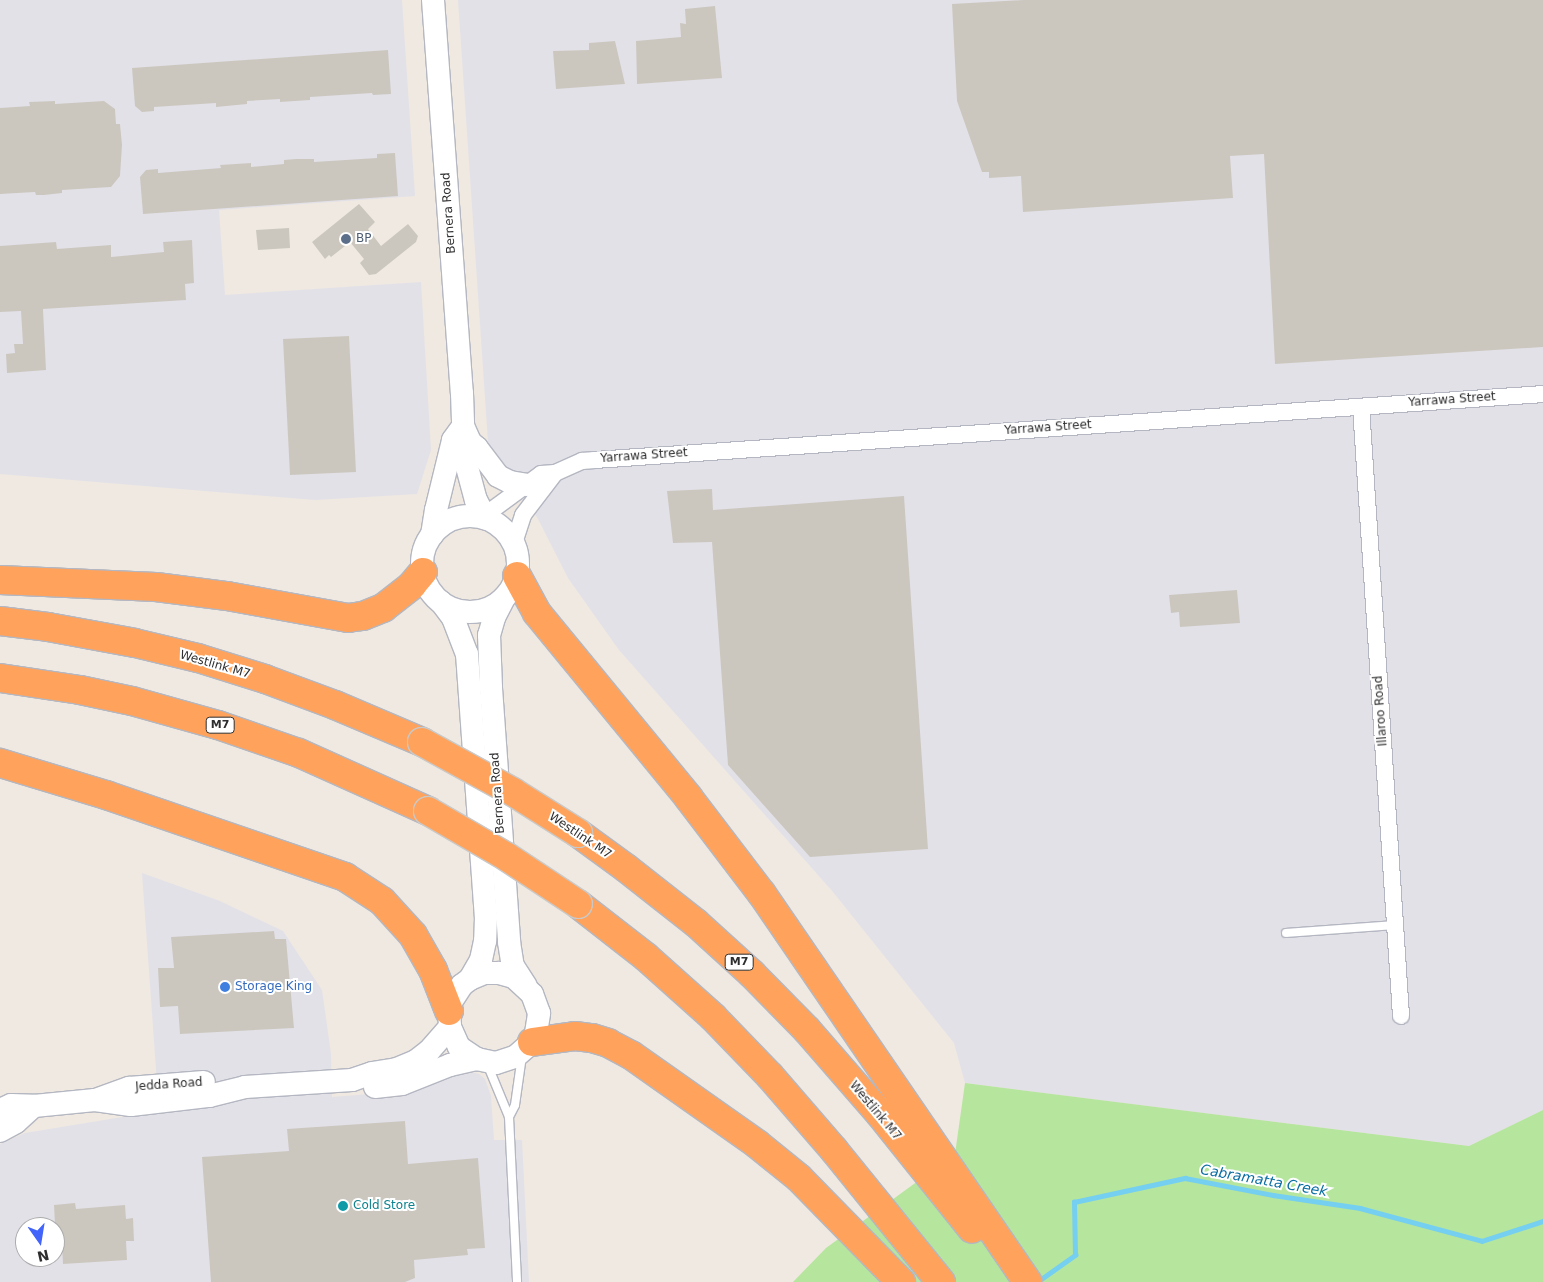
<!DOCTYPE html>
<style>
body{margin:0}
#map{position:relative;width:1543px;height:1282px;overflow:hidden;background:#efe9e1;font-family:"DejaVu Sans",sans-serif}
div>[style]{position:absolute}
.industrial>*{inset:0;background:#e3e1e8}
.green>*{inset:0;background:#b6e59e}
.stream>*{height:4.5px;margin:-2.25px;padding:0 2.25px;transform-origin:2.25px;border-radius:2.25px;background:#75cff0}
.building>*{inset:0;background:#cbc7bf}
.roads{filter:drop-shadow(1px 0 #b4b7c1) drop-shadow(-1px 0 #b4b7c1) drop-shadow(0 1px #b4b7c1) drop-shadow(0 -1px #b4b7c1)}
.service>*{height:8px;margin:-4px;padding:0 4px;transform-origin:4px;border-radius:4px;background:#fff}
.minor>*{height:16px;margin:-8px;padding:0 8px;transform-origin:8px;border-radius:8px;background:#fff}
.secondary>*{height:22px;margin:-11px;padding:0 11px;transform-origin:11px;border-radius:11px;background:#fff}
.secondary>.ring{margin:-11px;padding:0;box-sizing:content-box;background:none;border:22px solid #fff;border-radius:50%}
.motorway>*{height:28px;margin:-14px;padding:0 14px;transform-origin:14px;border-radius:14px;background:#ffa35c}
.bridges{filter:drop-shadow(1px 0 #c9c9c9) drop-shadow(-1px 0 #c9c9c9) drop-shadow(0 1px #c9c9c9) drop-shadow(0 -1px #c9c9c9)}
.motorway-bridge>*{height:28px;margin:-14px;padding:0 14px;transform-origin:14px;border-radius:14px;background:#ffa35c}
.dots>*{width:14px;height:14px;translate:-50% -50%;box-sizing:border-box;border:2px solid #fff;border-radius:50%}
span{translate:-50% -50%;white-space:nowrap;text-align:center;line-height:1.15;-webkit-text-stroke:4px #fff;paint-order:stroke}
.shield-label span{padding:1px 4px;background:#fff;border:1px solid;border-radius:4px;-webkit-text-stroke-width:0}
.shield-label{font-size:11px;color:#2e2e2e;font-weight:700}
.street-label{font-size:12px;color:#2e2e2e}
.service-label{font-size:12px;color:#4e5e75}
.left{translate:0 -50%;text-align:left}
.shop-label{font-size:12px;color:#366cbe}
.culture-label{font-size:12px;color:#0d838f}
.water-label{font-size:14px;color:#0d6fa3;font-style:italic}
.north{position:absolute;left:15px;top:1217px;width:50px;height:50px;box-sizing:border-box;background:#fff;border:1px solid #ababab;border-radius:50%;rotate:167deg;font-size:14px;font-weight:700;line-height:20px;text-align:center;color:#2e2e2e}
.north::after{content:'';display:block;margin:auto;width:18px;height:22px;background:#4264fb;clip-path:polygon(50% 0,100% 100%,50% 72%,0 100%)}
</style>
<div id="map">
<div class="industrial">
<i style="clip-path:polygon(0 0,402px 0,415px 196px,219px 210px,225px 295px,421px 282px,431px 450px,417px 494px,315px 500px,0 474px)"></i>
<i style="clip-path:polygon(458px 0,1543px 0,1543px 1110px,1469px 1146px,965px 1083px,954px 1043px,833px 892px,619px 650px,568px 578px,538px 519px,488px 442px)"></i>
<i style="clip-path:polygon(evenodd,142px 873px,220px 901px,283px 931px,322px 990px,331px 1054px,332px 1097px,396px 1092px,469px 1071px,479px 1074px,485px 1079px,491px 1096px,494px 1140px,522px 1140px,529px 1282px,0 1282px,0 1144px,25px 1133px,159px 1111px,142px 873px,25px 1227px,55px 1227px,55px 1257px,25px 1257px,25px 1227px)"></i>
</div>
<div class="green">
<i style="clip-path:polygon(965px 1083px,1469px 1146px,1543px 1110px,1543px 1282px,793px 1282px,826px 1248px,955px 1154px)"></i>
</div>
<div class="stream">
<i style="left:1037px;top:1282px;width:47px;rotate:-35.4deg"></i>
<i style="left:1075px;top:1255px;width:53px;rotate:-91.1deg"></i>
<i style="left:1074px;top:1202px;width:114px;rotate:-12.2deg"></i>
<i style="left:1185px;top:1178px;width:90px;rotate:10.9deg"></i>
<i style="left:1273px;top:1195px;width:88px;rotate:8.5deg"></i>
<i style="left:1360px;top:1208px;width:126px;rotate:15.1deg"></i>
<i style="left:1482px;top:1241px;width:64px;rotate:-18.2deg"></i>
</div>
<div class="building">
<i style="clip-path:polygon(1023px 0,1543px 0,1543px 347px,1275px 364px,1264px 154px,1230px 156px,1233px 198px,1023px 212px,1021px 176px,989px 178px,989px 172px,982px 172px,957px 101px,952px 4px)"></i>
<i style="clip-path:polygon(715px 6px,722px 78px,637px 84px,636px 41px,681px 37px,680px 23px,686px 24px,685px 9px)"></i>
<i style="clip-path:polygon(615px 41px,625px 84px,556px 89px,553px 51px,589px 50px,589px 43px)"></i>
<i style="clip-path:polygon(388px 50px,391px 94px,373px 95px,372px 93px,310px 97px,310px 100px,280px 102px,280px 99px,247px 101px,247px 104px,216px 107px,216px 103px,154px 107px,154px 111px,142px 112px,135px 106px,132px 68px)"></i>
<i style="clip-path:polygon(55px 101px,55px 104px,104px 101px,115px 109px,116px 124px,120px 124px,122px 145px,120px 176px,111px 187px,62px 190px,62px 193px,44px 195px,36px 195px,35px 192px,0 194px,0 108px,30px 106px,29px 102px)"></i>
<i style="clip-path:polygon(395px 153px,398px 196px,143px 214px,140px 177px,146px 170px,158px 169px,158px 173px,221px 168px,220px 165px,251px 163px,251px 167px,284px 164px,284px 160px,296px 159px,314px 159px,314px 162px,377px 158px,377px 154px)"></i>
<i style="clip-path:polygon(359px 204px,375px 222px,368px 229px,381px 246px,408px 224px,418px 236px,416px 242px,376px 274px,369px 275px,360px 263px,364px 259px,350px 242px,331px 257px,329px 255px,325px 259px,312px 242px)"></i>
<i style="clip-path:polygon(289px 228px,290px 248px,258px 250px,256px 230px)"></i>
<i style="clip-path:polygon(192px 240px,194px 283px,185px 284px,186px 300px,43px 309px,46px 370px,7px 373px,6px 354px,15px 353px,14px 344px,23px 344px,21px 311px,0 312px,0 246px,56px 242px,57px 249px,111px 245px,111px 257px,164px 252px,163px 242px)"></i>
<i style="clip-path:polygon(349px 336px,356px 472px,290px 475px,283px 339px)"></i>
<i style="clip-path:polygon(712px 489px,713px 510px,904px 496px,928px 849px,810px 857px,728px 765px,712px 542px,673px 543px,667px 491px)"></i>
<i style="clip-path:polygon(1237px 590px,1240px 623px,1180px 627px,1179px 612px,1171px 613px,1169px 595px)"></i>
<i style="clip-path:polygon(274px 931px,275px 939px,286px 939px,294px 1028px,180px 1034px,178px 1006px,160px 1007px,158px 968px,174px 968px,171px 937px)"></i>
<i style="clip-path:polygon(405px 1121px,408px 1164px,478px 1158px,485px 1248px,467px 1249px,468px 1255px,414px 1260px,415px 1278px,405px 1282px,211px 1282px,202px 1157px,289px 1151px,287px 1129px)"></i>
<i style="clip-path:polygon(75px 1203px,76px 1209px,125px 1205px,126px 1219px,133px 1218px,134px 1241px,126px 1241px,127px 1260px,63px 1264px,62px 1245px,56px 1245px,54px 1205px)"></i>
</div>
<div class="roads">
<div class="service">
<i style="left:1286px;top:933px;width:109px;rotate:-4.2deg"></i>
<i style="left:488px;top:1066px;width:55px;rotate:67.6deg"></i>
<i style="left:509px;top:1117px;width:165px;rotate:87.2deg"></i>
<i style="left:509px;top:1117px;width:13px;rotate:-63deg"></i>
<i style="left:515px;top:1105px;width:49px;rotate:-81.9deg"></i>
</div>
<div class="minor">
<i style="left:1361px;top:407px;width:610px;rotate:86.24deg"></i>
<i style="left:487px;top:519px;width:10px;rotate:-61deg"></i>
<i style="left:492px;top:510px;width:61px;rotate:-36.3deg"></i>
<i style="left:541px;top:474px;width:14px;rotate:-4deg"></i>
<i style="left:555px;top:473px;width:30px;rotate:-24deg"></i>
<i style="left:582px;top:461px;width:13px;rotate:-4deg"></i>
<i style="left:595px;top:460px;width:950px;rotate:-3.98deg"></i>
<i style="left:514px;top:543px;width:29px;rotate:-72deg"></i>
<i style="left:523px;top:515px;width:53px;rotate:-52.7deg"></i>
</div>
<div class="secondary">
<i style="left:433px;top:0;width:394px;rotate:85.8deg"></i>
<i style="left:462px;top:393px;width:33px;rotate:88deg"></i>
<i style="left:463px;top:426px;width:17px;rotate:66deg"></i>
<i style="left:470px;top:442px;width:25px;rotate:97deg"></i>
<i style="left:467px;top:467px;width:34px;rotate:75deg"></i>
<i style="left:476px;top:500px;width:21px;rotate:62deg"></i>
<i style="left:470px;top:442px;width:9px;rotate:41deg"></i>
<i style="left:477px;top:448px;width:35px;rotate:53deg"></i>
<i style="left:498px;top:476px;width:13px;rotate:27deg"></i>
<i style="left:510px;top:482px;width:17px;rotate:10deg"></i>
<i class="ring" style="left:422px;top:516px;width:74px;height:74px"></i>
<i style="left:432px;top:535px;width:25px;rotate:-81deg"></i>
<i style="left:436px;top:510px;width:72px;rotate:-76.3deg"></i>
<i style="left:453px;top:440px;width:17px;rotate:-54deg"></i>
<i style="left:504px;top:598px;width:22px;rotate:117deg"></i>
<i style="left:494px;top:618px;width:18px;rotate:106deg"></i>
<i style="left:489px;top:635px;width:53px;rotate:87.8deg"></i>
<i style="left:491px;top:688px;width:255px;rotate:85.9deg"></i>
<i style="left:509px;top:942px;width:24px;rotate:81deg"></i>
<i style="left:513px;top:966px;width:24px;rotate:57deg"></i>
<i style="left:441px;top:602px;width:20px;rotate:53deg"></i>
<i style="left:453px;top:618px;width:39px;rotate:69deg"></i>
<i style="left:467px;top:654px;width:264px;rotate:85.9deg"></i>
<i style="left:486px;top:917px;width:24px;rotate:92deg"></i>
<i style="left:485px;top:941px;width:19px;rotate:102deg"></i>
<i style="left:481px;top:960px;width:22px;rotate:120deg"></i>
<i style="left:470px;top:979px;width:10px;rotate:143deg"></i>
<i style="left:462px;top:985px;width:20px;rotate:123deg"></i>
<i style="left:451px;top:1002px;width:9px;rotate:103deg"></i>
<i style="left:449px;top:1011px;width:16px;rotate:86deg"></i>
<i style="left:450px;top:1027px;width:22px;rotate:66deg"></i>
<i style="left:459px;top:1047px;width:22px;rotate:34deg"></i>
<i style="left:477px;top:1059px;width:19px;rotate:12deg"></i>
<i style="left:496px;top:1063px;width:20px;rotate:-18deg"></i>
<i style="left:515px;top:1057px;width:23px;rotate:-41deg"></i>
<i style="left:532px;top:1042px;width:10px;rotate:-66deg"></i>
<i style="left:536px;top:1033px;width:20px;rotate:-81deg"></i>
<i style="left:539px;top:1013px;width:20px;rotate:-110deg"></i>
<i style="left:532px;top:994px;width:25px;rotate:-137deg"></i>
<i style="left:514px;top:977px;width:16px;rotate:-165deg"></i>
<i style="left:499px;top:973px;width:15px;rotate:180deg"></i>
<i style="left:484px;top:973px;width:15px;rotate:157deg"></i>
<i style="left:375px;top:1087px;width:27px;rotate:-6deg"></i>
<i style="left:402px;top:1084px;width:52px;rotate:-21.6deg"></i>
<i style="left:450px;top:1065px;width:28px;rotate:-13deg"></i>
<i style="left:98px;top:1099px;width:33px;rotate:-20deg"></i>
<i style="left:129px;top:1088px;width:75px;rotate:-4.6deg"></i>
<i style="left:0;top:1110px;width:12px;rotate:-24deg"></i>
<i style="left:11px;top:1105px;width:23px;rotate:2deg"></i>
<i style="left:34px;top:1106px;width:61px;rotate:-5.6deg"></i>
<i style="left:95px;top:1100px;width:36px;rotate:8deg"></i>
<i style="left:131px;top:1105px;width:79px;rotate:-6.6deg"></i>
<i style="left:209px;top:1096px;width:37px;rotate:-14deg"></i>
<i style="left:245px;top:1087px;width:107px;rotate:-3.7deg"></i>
<i style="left:352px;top:1080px;width:21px;rotate:-19deg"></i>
<i style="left:372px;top:1073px;width:25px;rotate:-9deg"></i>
<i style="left:397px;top:1069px;width:21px;rotate:-23deg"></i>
<i style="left:416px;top:1061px;width:16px;rotate:-38deg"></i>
<i style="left:429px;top:1051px;width:32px;rotate:-49deg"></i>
<i style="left:0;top:1131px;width:18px;rotate:-29deg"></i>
<i style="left:16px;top:1122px;width:24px;rotate:-42deg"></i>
</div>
<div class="motorway">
<i style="left:517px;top:576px;width:42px;rotate:61.6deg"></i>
<i style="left:537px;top:613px;width:238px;rotate:50.6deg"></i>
<i style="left:688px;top:797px;width:122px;rotate:52.7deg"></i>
<i style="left:762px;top:894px;width:470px;rotate:55.6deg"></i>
<i style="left:0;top:580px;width:156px;rotate:2.6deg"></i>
<i style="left:156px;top:587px;width:72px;rotate:7.2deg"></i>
<i style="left:227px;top:596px;width:123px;rotate:10.3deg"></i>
<i style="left:348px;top:618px;width:15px;rotate:-8deg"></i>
<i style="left:363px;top:616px;width:22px;rotate:-22deg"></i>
<i style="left:383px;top:608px;width:37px;rotate:-38deg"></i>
<i style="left:412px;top:585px;width:17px;rotate:-50deg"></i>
<i style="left:0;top:621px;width:48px;rotate:7.1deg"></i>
<i style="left:48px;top:627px;width:88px;rotate:10.4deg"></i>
<i style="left:135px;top:643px;width:65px;rotate:13.4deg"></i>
<i style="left:198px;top:658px;width:70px;rotate:17.4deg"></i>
<i style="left:265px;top:679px;width:75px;rotate:20.4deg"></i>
<i style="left:335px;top:705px;width:95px;rotate:23deg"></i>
<i style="left:0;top:678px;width:81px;rotate:8.5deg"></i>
<i style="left:80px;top:690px;width:53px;rotate:11.9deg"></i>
<i style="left:132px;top:701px;width:89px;rotate:15.6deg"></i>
<i style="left:218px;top:725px;width:86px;rotate:19.1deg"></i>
<i style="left:299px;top:753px;width:141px;rotate:24.2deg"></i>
<i style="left:0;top:763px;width:111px;rotate:16.8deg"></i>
<i style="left:106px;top:795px;width:253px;rotate:18.9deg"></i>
<i style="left:345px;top:877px;width:44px;rotate:33deg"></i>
<i style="left:382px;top:901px;width:46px;rotate:47.6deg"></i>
<i style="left:413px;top:935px;width:40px;rotate:60.3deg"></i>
<i style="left:433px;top:970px;width:44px;rotate:68.7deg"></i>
<i style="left:578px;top:833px;width:59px;rotate:36.1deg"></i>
<i style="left:626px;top:868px;width:89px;rotate:38.2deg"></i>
<i style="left:696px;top:923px;width:76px;rotate:42.3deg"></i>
<i style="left:752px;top:974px;width:78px;rotate:45.5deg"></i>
<i style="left:807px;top:1030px;width:111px;rotate:49deg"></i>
<i style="left:880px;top:1114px;width:147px;rotate:51.3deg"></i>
<i style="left:578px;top:904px;width:86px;rotate:37.9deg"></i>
<i style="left:646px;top:957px;width:90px;rotate:41.8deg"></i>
<i style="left:713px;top:1017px;width:82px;rotate:46deg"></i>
<i style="left:770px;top:1076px;width:98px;rotate:49.1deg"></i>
<i style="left:834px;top:1150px;width:170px;rotate:51deg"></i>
<i style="left:532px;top:1042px;width:43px;rotate:-7.9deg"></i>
<i style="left:575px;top:1036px;width:17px;rotate:7deg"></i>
<i style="left:592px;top:1038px;width:17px;rotate:17deg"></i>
<i style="left:608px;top:1043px;width:26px;rotate:28deg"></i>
<i style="left:631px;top:1055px;width:154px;rotate:35.2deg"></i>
<i style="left:757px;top:1144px;width:54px;rotate:39deg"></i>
<i style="left:799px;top:1178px;width:146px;rotate:45.6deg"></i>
</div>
</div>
<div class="bridges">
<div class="motorway-bridge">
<i style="left:422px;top:742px;width:104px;rotate:28.8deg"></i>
<i style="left:513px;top:792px;width:77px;rotate:32.2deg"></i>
<i style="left:428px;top:811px;width:91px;rotate:30.2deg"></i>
<i style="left:507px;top:857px;width:85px;rotate:33.5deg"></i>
</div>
</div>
<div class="dots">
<i style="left:346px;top:239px;background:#5c6f8a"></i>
<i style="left:225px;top:987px;background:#3f7fe0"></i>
<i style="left:343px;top:1206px;background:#0f9aa8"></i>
</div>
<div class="shield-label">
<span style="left:220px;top:725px">M7</span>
<span style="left:739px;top:962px">M7</span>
</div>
<div class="street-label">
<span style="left:449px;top:213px;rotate:-94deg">Bernera Road</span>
<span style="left:1452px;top:400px;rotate:-4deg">Yarrawa Street</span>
<span style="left:1048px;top:428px;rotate:-4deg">Yarrawa Street</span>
<span style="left:644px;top:456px;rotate:-4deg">Yarrawa Street</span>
<span style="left:215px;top:665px;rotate:16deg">Westlink M7</span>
<span style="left:1381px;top:711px;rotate:-94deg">Illaroo Road</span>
<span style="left:498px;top:793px;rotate:-94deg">Bernera Road</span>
<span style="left:580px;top:836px;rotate:34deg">Westlink M7</span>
<span style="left:169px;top:1085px;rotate:-4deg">Jedda Road</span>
<span style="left:875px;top:1111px;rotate:50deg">Westlink M7</span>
</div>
<div class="service-label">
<span class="left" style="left:356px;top:239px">BP</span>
</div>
<div class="shop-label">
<span class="left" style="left:235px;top:987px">Storage King</span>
</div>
<div class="culture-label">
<span class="left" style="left:353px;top:1206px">Cold Store</span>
</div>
<div class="water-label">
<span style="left:1264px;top:1180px;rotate:10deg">Cabramatta Creek</span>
</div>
<div class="north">N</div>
</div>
